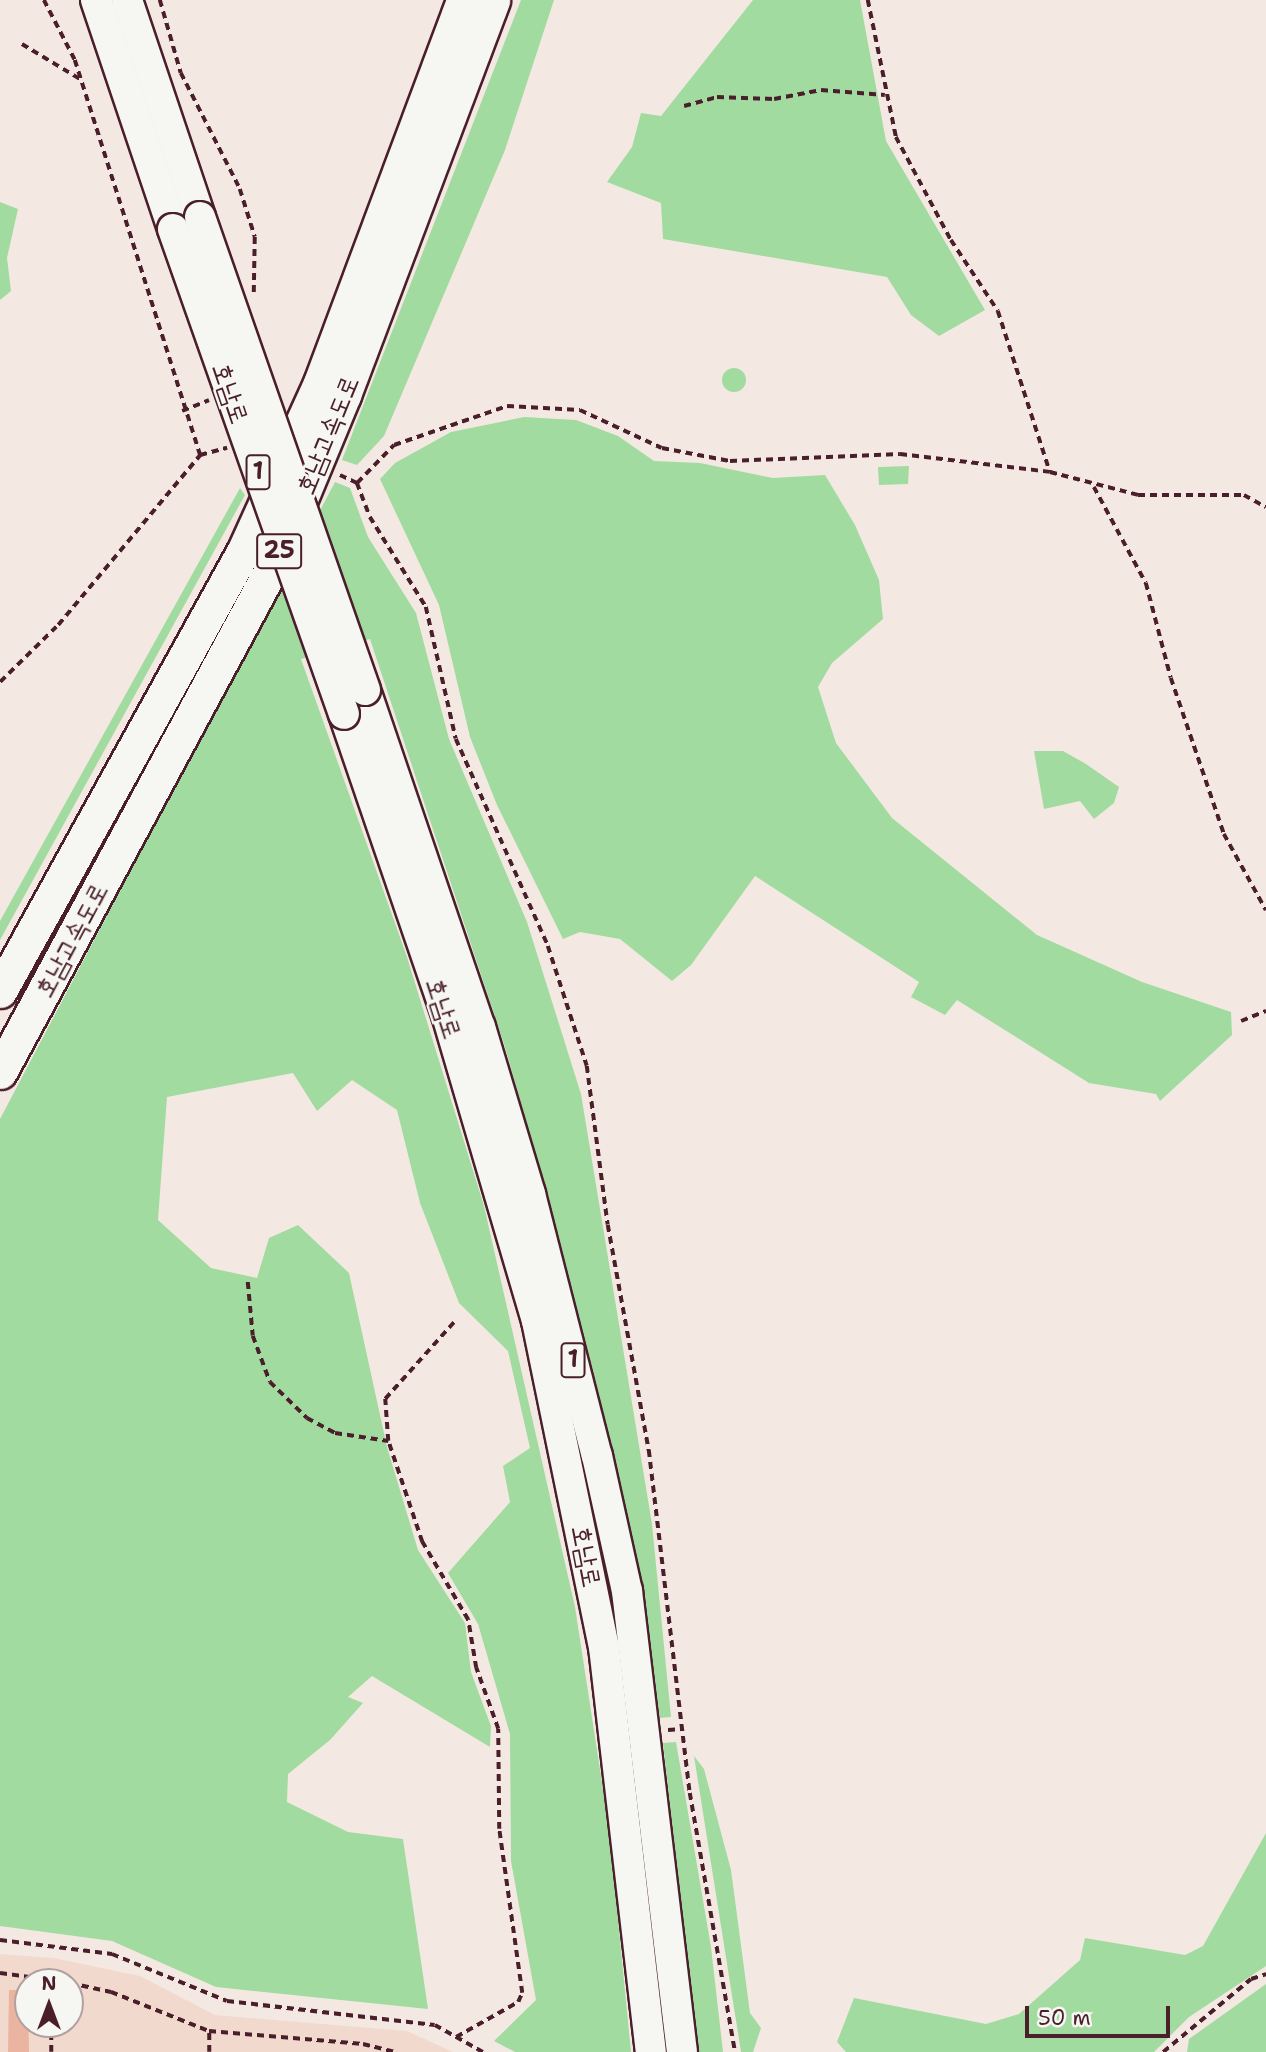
<!DOCTYPE html>
<meta charset="utf-8">
<style>
body{margin:0}
#map{position:relative;width:1266px;height:2052px;overflow:hidden;background:#f4e9e2;font-family:"Shantell Sans","Poor Story",sans-serif}
div>[style]{position:absolute}
.built>*{inset:0;background:#f1d9ce}
.green>*{inset:0;background:#a1dba0}
.round{border-radius:50%}
.building>*{inset:0;background:#ebb4a0}
.path>*{height:3.5px;margin-top:-1.75px;transform-origin:0;background:repeating-linear-gradient(90deg,#4a1f2b 0 7px,transparent 0 12px)}
.roads{filter:drop-shadow(2px 0 #4a1f2b) drop-shadow(-2px 0 #4a1f2b) drop-shadow(0 2px #4a1f2b) drop-shadow(0 -2px #4a1f2b)}
.trunk>*{height:30px;margin:-15px;padding:0 15px;transform-origin:15px;border-radius:15px;background:#f6f6f2}
.motorway>*{height:33px;margin:-16.5px;padding:0 16.5px;transform-origin:16.5px;border-radius:16.5px;background:#f6f6f2}
.bridges{filter:drop-shadow(2px 0 #4a1f2b) drop-shadow(-2px 0 #4a1f2b) drop-shadow(0 2px #4a1f2b) drop-shadow(0 -2px #4a1f2b)}
.trunk-bridge>*{height:30px;margin:-15px;padding:0 15px;transform-origin:15px;border-radius:15px;background:#f6f6f2}
span{translate:-50% -50%;white-space:nowrap;text-align:center;line-height:1.15;-webkit-text-stroke:5px #f6f6f2;paint-order:stroke}
.shield-label span{padding:2px 5px;background:#f6f6f2;border:2px solid;border-radius:5px;-webkit-text-stroke-width:0}
.shield-label{font-size:24px;color:#4a1f2b;font-weight:700}
.street-label{font-size:26px;color:#4a1f2b}
.north{position:absolute;left:14px;top:1968px;width:70px;height:70px;box-sizing:border-box;background:#f6f6f2;border:2px solid #b1a0a2;border-radius:50%;rotate:0deg;font-size:19px;font-weight:700;line-height:28px;text-align:center;color:#4a1f2b}
.north::after{content:'';display:block;margin:auto;width:24px;height:32px;background:#4a1f2b;clip-path:polygon(50% 0,100% 100%,50% 72%,0 100%)}
.scale{position:absolute;left:1025px;top:2006px;width:145px;height:32px;box-sizing:border-box;border:4px solid #4a1f2b;border-top:0;padding-left:9px;font-size:21px;line-height:24px;white-space:nowrap;color:#4a1f2b;-webkit-text-stroke:5px #f6f6f2;paint-order:stroke}
</style>
<div id="map">
<div class="built">
<i style="clip-path:polygon(evenodd,0 1954px,54px 1958px,140px 1976px,215px 2015px,407px 2031px,453px 2052px,0 2052px,0 1954px,28px 1982px,70px 1982px,70px 2024px,28px 2024px,28px 1982px)"></i>
</div>
<div class="green">
<i style="clip-path:polygon(521px 0,554px 0,505px 150px,384px 436px,357px 465px,342px 460px)"></i>
<i style="clip-path:polygon(753px 0,860px 0,886px 141px,985px 310px,939px 336px,911px 315px,887px 277px,663px 239px,661px 203px,607px 182px,632px 147px,641px 113px,661px 116px)"></i>
<i style="clip-path:polygon(0 202px,18px 209px,7px 258px,11px 291px,0 300px)"></i>
<i class="round" style="left:722px;top:368px;width:24px;height:24px"></i>
<i style="clip-path:polygon(524px 417px,576px 420px,618px 436px,654px 461px,700px 463px,773px 478px,825px 475px,855px 525px,879px 580px,883px 619px,832px 663px,818px 687px,836px 743px,892px 818px,1037px 935px,1142px 982px,1231px 1012px,1232px 1035px,1160px 1101px,1156px 1094px,1089px 1083px,957px 1000px,945px 1015px,911px 997px,919px 982px,755px 876px,691px 965px,672px 981px,620px 939px,580px 932px,563px 939px,497px 805px,470px 737px,439px 605px,380px 479px,395px 463px,451px 432px)"></i>
<i style="clip-path:polygon(909px 466px,908px 484px,879px 485px,878px 467px)"></i>
<i style="clip-path:polygon(335px 482px,350px 488px,368px 537px,416px 613px,449px 739px,527px 922px,581px 1094px,652px 1524px,671px 1717px,659px 1718px,606px 1429px,563px 1253px,505px 1047px,370px 639px,301px 659px,406px 954px,484px 1206px,575px 1607px,609px 1828px,631px 2052px,515px 2052px,494px 2041px,536px 2000px,511px 1861px,510px 1734px,478px 1624px,448px 1573px,510px 1502px,503px 1466px,530px 1448px,508px 1351px,459px 1303px,420px 1203px,397px 1110px,352px 1080px,317px 1111px,293px 1073px,167px 1097px,158px 1220px,211px 1268px,257px 1278px,269px 1238px,298px 1225px,349px 1273px,387px 1447px,418px 1550px,465px 1623px,471px 1672px,491px 1726px,490px 1747px,372px 1676px,348px 1697px,363px 1703px,330px 1740px,288px 1774px,287px 1802px,348px 1832px,403px 1839px,428px 2009px,216px 1987px,112px 1941px,0 1926px,0 1119px)"></i>
<i style="clip-path:polygon(240px 488px,245px 495px,0 940px,0 921px)"></i>
<i style="clip-path:polygon(1034px 751px,1063px 751px,1086px 764px,1119px 787px,1114px 803px,1094px 819px,1080px 801px,1044px 809px)"></i>
<i style="clip-path:polygon(676px 1742px,711px 1947px,723px 2052px,698px 2052px,663px 1743px)"></i>
<i style="clip-path:polygon(694px 1756px,704px 1769px,731px 1870px,750px 2013px,761px 2028px,753px 2052px,741px 2052px)"></i>
<i style="clip-path:polygon(1266px 1833px,1266px 1966px,1189px 2017px,1154px 2052px,846px 2052px,837px 2042px,854px 1998px,986px 2024px,1019px 2014px,1080px 1960px,1085px 1938px,1185px 1955px,1203px 1946px)"></i>
<i style="clip-path:polygon(1266px 1984px,1266px 2052px,1187px 2052px,1189px 2039px)"></i>
</div>
<div class="building">
<i style="clip-path:polygon(9px 1990px,28px 1990px,29px 2052px,8px 2052px)"></i>
</div>
<div class="path">
<i style="left:44px;top:0;width:68px;rotate:62.7deg"></i>
<i style="left:75px;top:60px;width:414px;rotate:72.4deg"></i>
<i style="left:160px;top:0;width:76px;rotate:74deg"></i>
<i style="left:181px;top:73px;width:130px;rotate:63deg"></i>
<i style="left:240px;top:189px;width:50px;rotate:72.6deg"></i>
<i style="left:255px;top:237px;width:56px;rotate:91deg"></i>
<i style="left:868px;top:0;width:140px;rotate:78.4deg"></i>
<i style="left:896px;top:137px;width:117px;rotate:61.9deg"></i>
<i style="left:951px;top:240px;width:85px;rotate:56.5deg"></i>
<i style="left:998px;top:311px;width:169px;rotate:72.1deg"></i>
<i style="left:22px;top:44px;width:68px;rotate:31.1deg"></i>
<i style="left:684px;top:106px;width:34px;rotate:-15deg"></i>
<i style="left:717px;top:97px;width:57px;rotate:2deg"></i>
<i style="left:774px;top:99px;width:48px;rotate:-10.8deg"></i>
<i style="left:821px;top:90px;width:64px;rotate:4.5deg"></i>
<i style="left:182px;top:411px;width:29px;rotate:-22deg"></i>
<i style="left:340px;top:475px;width:19px;rotate:25deg"></i>
<i style="left:357px;top:483px;width:53px;rotate:-45.8deg"></i>
<i style="left:394px;top:445px;width:120px;rotate:-19deg"></i>
<i style="left:507px;top:406px;width:73px;rotate:3.1deg"></i>
<i style="left:580px;top:410px;width:90px;rotate:24.9deg"></i>
<i style="left:662px;top:448px;width:69px;rotate:10.8deg"></i>
<i style="left:730px;top:461px;width:170px;rotate:-2.4deg"></i>
<i style="left:900px;top:454px;width:151px;rotate:6.8deg"></i>
<i style="left:1050px;top:472px;width:91px;rotate:14.6deg"></i>
<i style="left:1138px;top:495px;width:106px"></i>
<i style="left:1244px;top:495px;width:25px;rotate:29deg"></i>
<i style="left:357px;top:483px;width:36px;rotate:69deg"></i>
<i style="left:370px;top:517px;width:106px;rotate:58.1deg"></i>
<i style="left:426px;top:607px;width:135px;rotate:77.2deg"></i>
<i style="left:456px;top:739px;width:227px;rotate:66deg"></i>
<i style="left:548px;top:946px;width:126px;rotate:72deg"></i>
<i style="left:587px;top:1066px;width:160px;rotate:82.5deg"></i>
<i style="left:608px;top:1225px;width:229px;rotate:79.7deg"></i>
<i style="left:649px;top:1450px;width:345px;rotate:83.2deg"></i>
<i style="left:690px;top:1793px;width:263px;rotate:80.1deg"></i>
<i style="left:1094px;top:487px;width:109px;rotate:61.6deg"></i>
<i style="left:1146px;top:583px;width:98px;rotate:75.3deg"></i>
<i style="left:1171px;top:678px;width:165px;rotate:71.2deg"></i>
<i style="left:1224px;top:834px;width:87px;rotate:61.1deg"></i>
<i style="left:0;top:682px;width:81px;rotate:-44.5deg"></i>
<i style="left:58px;top:625px;width:222px;rotate:-50.1deg"></i>
<i style="left:200px;top:455px;width:28px;rotate:-15deg"></i>
<i style="left:1241px;top:1021px;width:27px;rotate:-22deg"></i>
<i style="left:248px;top:1282px;width:54px;rotate:84.7deg"></i>
<i style="left:253px;top:1336px;width:49px;rotate:69.7deg"></i>
<i style="left:270px;top:1382px;width:52px;rotate:44.2deg"></i>
<i style="left:307px;top:1418px;width:32px;rotate:28deg"></i>
<i style="left:335px;top:1433px;width:54px;rotate:8.6deg"></i>
<i style="left:668px;top:1730px;width:14px;rotate:-4deg"></i>
<i style="left:0;top:1940px;width:113px;rotate:7.1deg"></i>
<i style="left:112px;top:1954px;width:124px;rotate:22.2deg"></i>
<i style="left:227px;top:2001px;width:209px;rotate:6.6deg"></i>
<i style="left:435px;top:2025px;width:55px;rotate:29.4deg"></i>
<i style="left:0;top:1973px;width:68px;rotate:7.7deg"></i>
<i style="left:70px;top:1983px;width:42px;rotate:12.4deg"></i>
<i style="left:111px;top:1992px;width:105px;rotate:21.7deg"></i>
<i style="left:209px;top:2031px;width:155px;rotate:4.8deg"></i>
<i style="left:363px;top:2044px;width:33px;rotate:14deg"></i>
<i style="left:456px;top:2037px;width:71px;rotate:-29.4deg"></i>
<i style="left:518px;top:2002px;width:10px;rotate:-66deg"></i>
<i style="left:522px;top:1993px;width:166px;rotate:-98deg"></i>
<i style="left:499px;top:1829px;width:100px;rotate:-90.6deg"></i>
<i style="left:498px;top:1729px;width:65px;rotate:-109.8deg"></i>
<i style="left:476px;top:1668px;width:49px;rotate:-99.5deg"></i>
<i style="left:468px;top:1620px;width:91px;rotate:-120.5deg"></i>
<i style="left:422px;top:1542px;width:107px;rotate:-108.6deg"></i>
<i style="left:388px;top:1441px;width:42px;rotate:-94.1deg"></i>
<i style="left:385px;top:1399px;width:106px;rotate:-48.1deg"></i>
<i style="left:51px;top:2052px;width:28px;rotate:-90deg"></i>
<i style="left:209px;top:2052px;width:21px;rotate:-90deg"></i>
<i style="left:1163px;top:2052px;width:114px;rotate:-39.7deg"></i>
<i style="left:1251px;top:1979px;width:16px;rotate:-18deg"></i>
</div>
<div class="roads">
<div class="trunk">
<i style="left:96px;top:0;width:242px;rotate:71.4deg"></i>
<i style="left:127px;top:0;width:229px;rotate:71.4deg"></i>
<i style="left:365px;top:690px;width:356px;rotate:71.2deg"></i>
<i style="left:480px;top:1027px;width:174px;rotate:73.3deg"></i>
<i style="left:530px;top:1194px;width:270px;rotate:75.7deg"></i>
<i style="left:597px;top:1456px;width:138px;rotate:77.5deg"></i>
<i style="left:627px;top:1591px;width:464px;rotate:83.2deg"></i>
<i style="left:344px;top:714px;width:318px;rotate:71.1deg"></i>
<i style="left:447px;top:1015px;width:319px;rotate:73.6deg"></i>
<i style="left:537px;top:1321px;width:333px;rotate:78.4deg"></i>
<i style="left:604px;top:1647px;width:408px;rotate:83.4deg"></i>
</div>
<div class="motorway">
<i style="left:0;top:991px;width:504px;rotate:-61.04deg"></i>
<i style="left:244px;top:550px;width:183px;rotate:-65.5deg"></i>
<i style="left:320px;top:383px;width:409px;rotate:-69.5deg"></i>
<i style="left:0;top:1072px;width:577px;rotate:-61.66deg"></i>
<i style="left:274px;top:564px;width:183px;rotate:-67.5deg"></i>
<i style="left:344px;top:395px;width:422px;rotate:-69.3deg"></i>
</div>
</div>
<div class="bridges">
<div class="trunk-bridge">
<i style="left:200px;top:217px;width:501px;rotate:70.77deg"></i>
<i style="left:173px;top:229px;width:514px;rotate:70.58deg"></i>
</div>
</div>
<div class="shield-label">
<span style="left:258px;top:472px">1</span>
<span style="left:279px;top:551px">25</span>
<span style="left:573px;top:1360px">1</span>
</div>
<div class="street-label">
<span style="left:231px;top:393px;rotate:71deg">호남로</span>
<span style="left:327px;top:435px;rotate:-68deg">호남고속도로</span>
<span style="left:71px;top:940px;rotate:-62deg">호남고속도로</span>
<span style="left:444px;top:1008px;rotate:72deg">호남로</span>
<span style="left:587px;top:1556px;rotate:79deg">호남로</span>
</div>
<div class="north">N</div>
<div class="scale">50 m</div>
</div>
